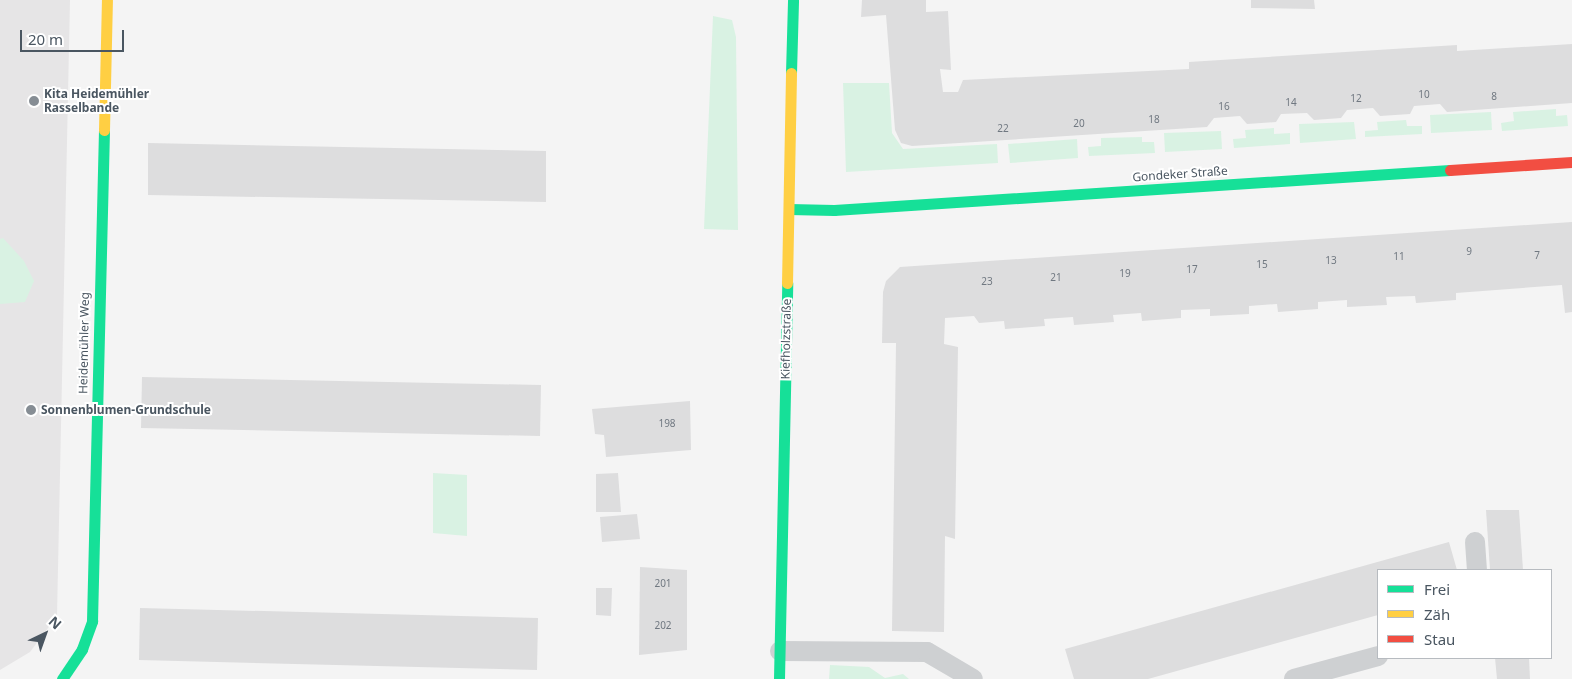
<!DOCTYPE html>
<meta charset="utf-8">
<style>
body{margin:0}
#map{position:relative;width:1572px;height:679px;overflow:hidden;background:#f4f4f4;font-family:"Noto Sans",sans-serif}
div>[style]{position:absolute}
.education>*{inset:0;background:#e6e5e6}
.green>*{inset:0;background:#d9f2e3}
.building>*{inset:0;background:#ddddde}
.lane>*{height:20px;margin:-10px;padding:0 10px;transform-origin:10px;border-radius:10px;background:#ced0d2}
.fast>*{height:11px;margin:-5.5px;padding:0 5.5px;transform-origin:5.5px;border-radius:5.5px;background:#16e098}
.slow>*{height:11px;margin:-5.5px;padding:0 5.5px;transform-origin:5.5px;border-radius:5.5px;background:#ffcf43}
.jam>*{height:11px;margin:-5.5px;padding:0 5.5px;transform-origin:5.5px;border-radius:5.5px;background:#f24e42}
.dots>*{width:14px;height:14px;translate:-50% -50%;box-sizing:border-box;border:2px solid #fff;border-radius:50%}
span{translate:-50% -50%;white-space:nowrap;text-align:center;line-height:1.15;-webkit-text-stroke:4px #fff;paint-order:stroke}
.number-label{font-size:10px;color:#707881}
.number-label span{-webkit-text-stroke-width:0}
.poi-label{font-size:12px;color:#4a5661;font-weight:700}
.left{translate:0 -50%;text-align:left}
.street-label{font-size:12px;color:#4a5661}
.legend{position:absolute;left:1377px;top:569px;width:175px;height:90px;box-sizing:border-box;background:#fff;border:1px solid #b7bbc0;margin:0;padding:6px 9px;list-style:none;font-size:15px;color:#4a5661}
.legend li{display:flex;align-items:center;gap:10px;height:25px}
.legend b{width:25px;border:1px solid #b7bbc0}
.north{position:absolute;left:20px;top:609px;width:50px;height:50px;-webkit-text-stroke:4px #fff;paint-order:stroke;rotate:42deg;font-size:14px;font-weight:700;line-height:20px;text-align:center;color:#4a5661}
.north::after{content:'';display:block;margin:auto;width:18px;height:22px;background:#4a5661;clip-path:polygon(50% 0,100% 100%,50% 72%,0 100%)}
.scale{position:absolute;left:20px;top:30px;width:104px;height:22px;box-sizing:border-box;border:2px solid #4a5661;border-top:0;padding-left:6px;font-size:15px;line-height:18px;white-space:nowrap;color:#4a5661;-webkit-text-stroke:4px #fff;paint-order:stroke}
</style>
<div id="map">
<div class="education">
<i style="clip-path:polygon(0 0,70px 0,57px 616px,30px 652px,0 670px)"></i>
</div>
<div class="green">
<i style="clip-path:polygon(713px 16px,732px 20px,736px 37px,738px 230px,704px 229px)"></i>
<i style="clip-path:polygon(843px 83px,889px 83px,892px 133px,903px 149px,997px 144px,998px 163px,846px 172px)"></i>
<i style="clip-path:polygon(1556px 109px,1556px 116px,1567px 115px,1568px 126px,1502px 131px,1501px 123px,1514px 121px,1513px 112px)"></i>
<i style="clip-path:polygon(1491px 112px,1492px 130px,1431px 133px,1430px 115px)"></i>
<i style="clip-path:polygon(1406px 120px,1407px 126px,1422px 126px,1422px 134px,1365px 137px,1365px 131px,1378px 130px,1377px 122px)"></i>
<i style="clip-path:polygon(1354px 122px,1356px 139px,1300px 143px,1299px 124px)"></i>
<i style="clip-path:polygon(1274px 128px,1274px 134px,1290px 133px,1290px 144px,1234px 148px,1233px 139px,1246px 138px,1245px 130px)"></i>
<i style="clip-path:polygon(1221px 131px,1222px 149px,1165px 152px,1164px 133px)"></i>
<i style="clip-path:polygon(1142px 137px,1142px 142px,1154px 142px,1155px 153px,1089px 156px,1088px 147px,1101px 146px,1101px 138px)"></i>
<i style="clip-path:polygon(1077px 139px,1078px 158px,1010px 163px,1008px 144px)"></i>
<i style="clip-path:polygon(3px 238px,24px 261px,34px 281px,25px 302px,0 304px,0 239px)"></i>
<i style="clip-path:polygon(433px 473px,467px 475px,467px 536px,433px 533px)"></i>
<i style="clip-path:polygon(830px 665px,869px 667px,885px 678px,903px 674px,909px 679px,829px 679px)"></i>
</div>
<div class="building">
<i style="clip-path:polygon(862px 0,926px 0,926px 12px,948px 11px,951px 70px,940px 69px,943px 92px,958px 92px,963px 80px,1189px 69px,1189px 62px,1457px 45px,1457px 51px,1572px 44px,1572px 103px,1447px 112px,1440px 104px,1414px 106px,1410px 114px,1380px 116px,1373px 108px,1347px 110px,1341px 118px,1314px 120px,1307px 113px,1281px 114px,1276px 122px,1247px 124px,1240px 116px,1214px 118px,1207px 127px,912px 146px,901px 143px,895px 130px,886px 15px,861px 17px)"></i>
<i style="clip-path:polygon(1251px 0,1314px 0,1315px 9px,1251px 8px)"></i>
<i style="clip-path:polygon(148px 143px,546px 151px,546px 202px,148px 195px)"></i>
<i style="clip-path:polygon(1572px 222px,1572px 312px,1565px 313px,1562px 285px,1456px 293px,1456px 300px,1416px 303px,1415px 296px,1386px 297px,1387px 305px,1347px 307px,1347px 300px,1318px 302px,1318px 309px,1278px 312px,1277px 304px,1249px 306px,1249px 314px,1210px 316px,1210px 309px,1181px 310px,1181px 318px,1142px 321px,1141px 313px,1113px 315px,1114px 322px,1074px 325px,1073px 317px,1044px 319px,1045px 326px,1005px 329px,1004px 321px,979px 323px,974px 316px,945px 318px,944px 344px,958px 347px,955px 539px,945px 536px,944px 632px,892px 631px,896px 343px,882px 343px,883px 292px,886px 281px,900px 267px)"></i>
<i style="clip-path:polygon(142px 377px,541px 385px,540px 436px,141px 428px)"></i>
<i style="clip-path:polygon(690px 401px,691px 450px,606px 457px,604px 435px,595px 434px,592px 409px)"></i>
<i style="clip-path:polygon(618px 473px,621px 512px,596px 512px,596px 474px)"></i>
<i style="clip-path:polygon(1486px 510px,1519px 510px,1523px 570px,1490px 570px)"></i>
<i style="clip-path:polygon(637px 514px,640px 539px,602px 542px,600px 517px)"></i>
<i style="clip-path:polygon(1449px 542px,1457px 570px,1378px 570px,1378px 615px,1148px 679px,1074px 679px,1065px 649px)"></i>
<i style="clip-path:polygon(640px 567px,687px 570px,687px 650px,639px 655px)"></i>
<i style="clip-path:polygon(596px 588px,612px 588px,611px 616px,596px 615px)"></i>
<i style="clip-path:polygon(140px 608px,538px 618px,537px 670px,139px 660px)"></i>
<i style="clip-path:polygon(1495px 658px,1529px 658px,1530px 679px,1497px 679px)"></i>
</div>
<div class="lane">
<i style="left:1475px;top:542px;width:28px;rotate:86deg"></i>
<i style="left:780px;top:651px;width:147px;rotate:0.4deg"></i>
<i style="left:927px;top:652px;width:53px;rotate:30.4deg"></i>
<i style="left:1294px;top:679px;width:87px;rotate:-15.3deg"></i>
</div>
<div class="fast">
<i style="left:791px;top:73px;width:73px;rotate:-88.4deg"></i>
<i style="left:789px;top:209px;width:45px;rotate:1.3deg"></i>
<i style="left:834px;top:210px;width:617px;rotate:-3.72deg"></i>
<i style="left:62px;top:679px;width:36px;rotate:-56deg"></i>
<i style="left:82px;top:649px;width:30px;rotate:-70deg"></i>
<i style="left:92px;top:621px;width:491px;rotate:-88.6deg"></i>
<i style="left:779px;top:679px;width:396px;rotate:-88.8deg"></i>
</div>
<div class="slow">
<i style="left:104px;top:130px;width:130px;rotate:-88.7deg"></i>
<i style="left:787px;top:283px;width:210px;rotate:-88.9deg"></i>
</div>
<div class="jam">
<i style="left:1450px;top:170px;width:122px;rotate:-3.8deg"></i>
</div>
<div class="dots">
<i style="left:34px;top:101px;background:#868d94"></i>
<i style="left:31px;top:410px;background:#868d94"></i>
</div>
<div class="number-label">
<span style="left:1424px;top:95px">10</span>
<span style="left:1494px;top:97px">8</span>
<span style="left:1356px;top:99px">12</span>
<span style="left:1291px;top:103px">14</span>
<span style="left:1224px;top:107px">16</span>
<span style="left:1154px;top:120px">18</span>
<span style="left:1079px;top:124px">20</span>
<span style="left:1003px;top:129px">22</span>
<span style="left:1469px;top:252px">9</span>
<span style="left:1537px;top:256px">7</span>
<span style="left:1399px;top:257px">11</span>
<span style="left:1331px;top:261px">13</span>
<span style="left:1262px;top:265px">15</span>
<span style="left:1192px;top:270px">17</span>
<span style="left:1125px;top:274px">19</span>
<span style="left:1056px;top:278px">21</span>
<span style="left:987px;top:282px">23</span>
<span style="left:667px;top:424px">198</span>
<span style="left:663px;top:584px">201</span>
<span style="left:663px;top:626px">202</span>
</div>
<div class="poi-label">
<span class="left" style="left:44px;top:101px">Kita Heidemühler<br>Rasselbande</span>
<span class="left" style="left:41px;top:410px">Sonnenblumen-Grundschule</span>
</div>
<div class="street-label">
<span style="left:1180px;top:174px;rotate:-4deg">Gondeker Straße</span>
<span style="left:786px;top:339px;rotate:-89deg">Kiefholzstraße</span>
<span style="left:84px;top:343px;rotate:-89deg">Heidemühler Weg</span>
</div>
<ul class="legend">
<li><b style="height:6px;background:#16e098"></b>Frei</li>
<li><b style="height:6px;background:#ffcf43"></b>Zäh</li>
<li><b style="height:6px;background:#f24e42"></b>Stau</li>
</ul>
<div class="north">N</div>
<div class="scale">20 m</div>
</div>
